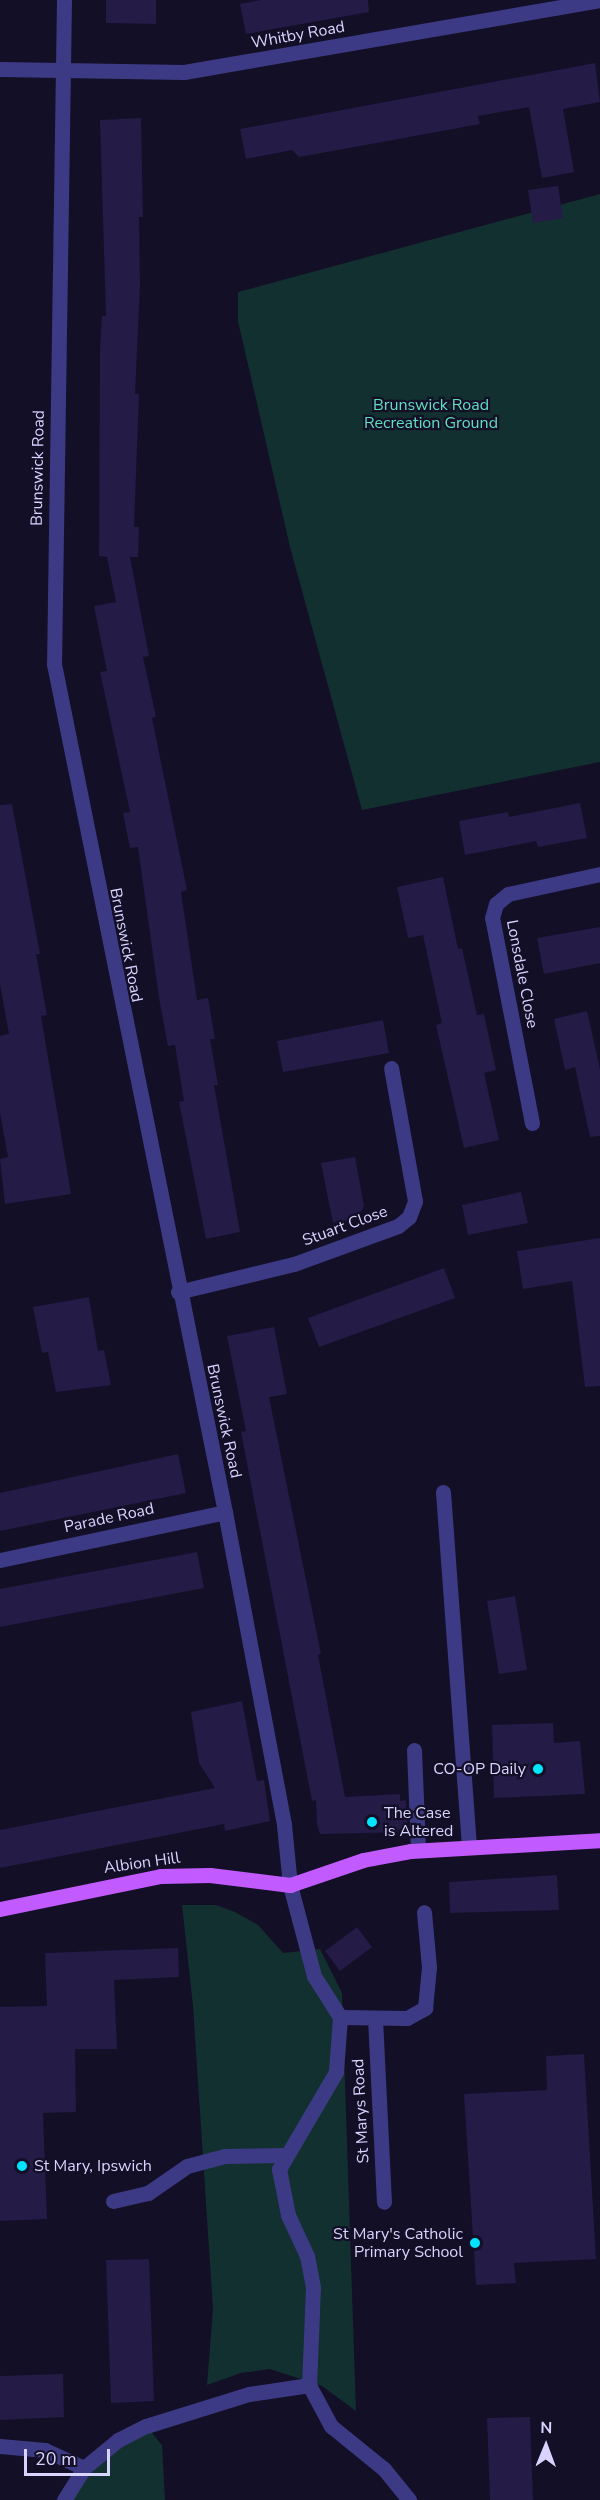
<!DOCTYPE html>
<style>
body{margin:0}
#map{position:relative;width:600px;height:2500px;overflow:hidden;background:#130f26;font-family:"Nunito Sans",sans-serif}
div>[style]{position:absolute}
.green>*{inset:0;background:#12302f}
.building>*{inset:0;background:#241b47}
.minor>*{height:15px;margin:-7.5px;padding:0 7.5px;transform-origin:7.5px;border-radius:7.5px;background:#3d3a85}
.major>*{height:15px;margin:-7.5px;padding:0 7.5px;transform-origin:7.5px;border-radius:7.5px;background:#c25bff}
.dots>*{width:16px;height:16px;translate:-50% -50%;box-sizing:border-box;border:3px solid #130f26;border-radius:50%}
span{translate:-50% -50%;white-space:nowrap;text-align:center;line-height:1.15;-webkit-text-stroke:4.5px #130f26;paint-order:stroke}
.street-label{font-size:16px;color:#d9d4ff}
.park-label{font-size:16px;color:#5fe0c0}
.poi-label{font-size:16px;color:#d9d4ff}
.right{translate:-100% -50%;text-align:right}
.left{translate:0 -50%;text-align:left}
.north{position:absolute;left:516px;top:2416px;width:60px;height:60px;-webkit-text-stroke:4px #130f26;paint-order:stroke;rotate:1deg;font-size:16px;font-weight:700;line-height:24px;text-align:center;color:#d9d4ff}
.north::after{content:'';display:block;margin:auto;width:21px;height:27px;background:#d9d4ff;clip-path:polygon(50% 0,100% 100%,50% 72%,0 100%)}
.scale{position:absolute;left:24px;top:2449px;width:86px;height:27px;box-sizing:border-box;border:3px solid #d9d4ff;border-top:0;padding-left:8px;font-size:18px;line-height:21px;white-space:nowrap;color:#d9d4ff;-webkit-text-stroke:4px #130f26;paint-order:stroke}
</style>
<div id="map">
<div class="green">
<i style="clip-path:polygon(600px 194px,600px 762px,362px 810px,290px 547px,238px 321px,238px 292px)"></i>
<i style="clip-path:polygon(182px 1905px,216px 1905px,235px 1912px,258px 1925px,283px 1953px,320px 1949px,342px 1993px,356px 2411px,322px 2386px,270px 2369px,241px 2373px,207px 2385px,213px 2309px,193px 2006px)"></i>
<i style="clip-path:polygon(146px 2426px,162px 2445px,165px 2500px,64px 2500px,84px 2468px)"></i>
</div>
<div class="building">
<i style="clip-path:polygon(106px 0,156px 0,156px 24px,106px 23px)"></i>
<i style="clip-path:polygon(261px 0,368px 0,369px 12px,246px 34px,240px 4px)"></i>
<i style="clip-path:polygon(595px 63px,600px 102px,563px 109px,574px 172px,542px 178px,529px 107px,478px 116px,480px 124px,360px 146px,299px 157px,292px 150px,246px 159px,240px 129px)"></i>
<i style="clip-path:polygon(141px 118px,143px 217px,139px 217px,140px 285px,135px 394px,139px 394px,134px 527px,139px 527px,138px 557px,130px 557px,149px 656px,143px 657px,156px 717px,152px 718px,187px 890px,181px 892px,197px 1000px,208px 998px,215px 1039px,210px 1039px,218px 1085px,214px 1085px,240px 1232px,206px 1239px,179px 1102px,184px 1101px,175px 1045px,168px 1046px,159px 998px,138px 847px,130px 848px,123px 813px,130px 812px,100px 672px,107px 671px,94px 606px,116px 602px,107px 557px,99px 556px,100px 348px,102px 316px,106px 316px,100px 120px)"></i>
<i style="clip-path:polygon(558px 186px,563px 218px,533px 223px,528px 190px)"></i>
<i style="clip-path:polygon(580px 803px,587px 838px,538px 847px,536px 841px,465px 855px,459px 821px,508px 812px,509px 817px)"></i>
<i style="clip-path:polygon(12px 804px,40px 954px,36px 954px,47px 1015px,41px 1016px,71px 1194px,5px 1204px,0 1159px,8px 1157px,0 1113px,0 1036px,9px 1034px,0 984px,0 805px)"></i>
<i style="clip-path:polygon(443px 877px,458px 949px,462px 948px,477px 1015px,484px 1014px,496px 1070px,484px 1073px,499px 1140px,464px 1148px,436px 1025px,442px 1023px,423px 935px,408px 938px,397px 887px)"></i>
<i style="clip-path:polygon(600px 927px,600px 963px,544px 974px,537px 938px)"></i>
<i style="clip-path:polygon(587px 1011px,600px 1069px,600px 1136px,590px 1137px,575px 1067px,565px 1070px,554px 1019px)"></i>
<i style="clip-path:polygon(383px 1020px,389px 1053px,283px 1072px,277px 1041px)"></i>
<i style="clip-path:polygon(355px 1157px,364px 1206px,358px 1218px,333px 1223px,321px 1163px)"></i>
<i style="clip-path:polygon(521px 1192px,528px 1223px,468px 1235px,462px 1205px)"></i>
<i style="clip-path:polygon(600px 1238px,600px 1386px,585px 1387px,572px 1281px,523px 1289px,517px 1251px)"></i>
<i style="clip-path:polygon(444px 1268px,455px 1298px,319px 1347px,308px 1318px)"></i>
<i style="clip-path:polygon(89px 1297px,98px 1351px,104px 1350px,111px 1385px,56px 1392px,48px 1352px,42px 1353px,33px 1307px)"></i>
<i style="clip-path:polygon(274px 1327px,287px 1394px,269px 1397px,321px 1654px,318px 1655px,345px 1797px,400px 1794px,400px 1801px,406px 1800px,408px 1832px,320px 1834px,317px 1824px,316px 1800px,312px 1801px,241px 1432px,246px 1431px,227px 1336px)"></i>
<i style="clip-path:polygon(178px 1454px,186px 1493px,0 1531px,0 1493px)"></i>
<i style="clip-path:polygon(197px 1552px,204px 1588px,0 1627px,0 1589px)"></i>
<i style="clip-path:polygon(515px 1596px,527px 1670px,499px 1674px,487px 1601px)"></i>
<i style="clip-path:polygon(242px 1701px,257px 1781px,264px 1780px,270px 1821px,225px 1831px,224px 1824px,0 1868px,0 1830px,215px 1788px,199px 1763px,191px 1712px)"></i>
<i style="clip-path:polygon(553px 1723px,554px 1743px,580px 1741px,585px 1794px,494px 1798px,492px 1725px)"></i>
<i style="clip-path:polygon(557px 1875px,559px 1910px,450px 1913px,449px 1882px)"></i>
<i style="clip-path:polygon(357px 1927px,372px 1947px,340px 1971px,325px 1951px)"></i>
<i style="clip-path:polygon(178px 1948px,179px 1977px,114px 1980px,117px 2049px,75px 2049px,76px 2112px,43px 2113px,47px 2219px,0 2221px,0 2007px,47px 2006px,45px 1953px)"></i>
<i style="clip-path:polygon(584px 2054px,596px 2259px,514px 2263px,516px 2283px,476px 2285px,464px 2094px,547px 2090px,546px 2056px)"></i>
<i style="clip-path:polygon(149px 2259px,154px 2401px,111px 2403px,106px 2260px)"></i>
<i style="clip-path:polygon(63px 2374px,64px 2417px,0 2420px,0 2376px)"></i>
<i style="clip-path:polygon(530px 2417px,533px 2500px,490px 2500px,487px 2418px)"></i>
</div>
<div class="minor">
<i style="left:64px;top:0;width:664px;rotate:90.86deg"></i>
<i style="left:54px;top:664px;width:865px;rotate:78.6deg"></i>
<i style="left:225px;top:1512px;width:319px;rotate:79.3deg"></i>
<i style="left:284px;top:1825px;width:60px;rotate:84.3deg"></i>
<i style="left:290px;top:1885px;width:94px;rotate:75.2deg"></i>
<i style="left:314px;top:1976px;width:49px;rotate:57.6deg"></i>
<i style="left:340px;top:2017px;width:55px;rotate:94.2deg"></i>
<i style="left:336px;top:2072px;width:113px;rotate:120.4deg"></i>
<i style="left:279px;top:2169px;width:47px;rotate:78.9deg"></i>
<i style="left:288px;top:2215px;width:45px;rotate:65.1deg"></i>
<i style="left:307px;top:2256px;width:32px;rotate:79deg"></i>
<i style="left:313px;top:2287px;width:98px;rotate:92.3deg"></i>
<i style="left:309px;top:2385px;width:47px;rotate:61.8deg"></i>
<i style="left:331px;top:2426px;width:68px;rotate:39.1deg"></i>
<i style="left:384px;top:2469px;width:40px;rotate:51deg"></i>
<i style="left:0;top:69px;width:184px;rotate:0.9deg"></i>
<i style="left:184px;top:72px;width:422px;rotate:-9.8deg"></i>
<i style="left:532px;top:1123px;width:209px;rotate:-101deg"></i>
<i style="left:492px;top:918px;width:15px;rotate:-74deg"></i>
<i style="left:496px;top:904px;width:16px;rotate:-40deg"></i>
<i style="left:508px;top:894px;width:94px;rotate:-12.3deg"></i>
<i style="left:178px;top:1292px;width:119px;rotate:-13.6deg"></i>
<i style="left:294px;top:1264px;width:111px;rotate:-20.1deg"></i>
<i style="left:398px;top:1226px;width:14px;rotate:-39deg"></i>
<i style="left:409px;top:1217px;width:17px;rotate:-69deg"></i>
<i style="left:415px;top:1201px;width:135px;rotate:-100.2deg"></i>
<i style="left:443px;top:1492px;width:355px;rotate:85.8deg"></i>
<i style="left:0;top:1560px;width:230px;rotate:-12deg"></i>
<i style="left:414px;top:1750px;width:100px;rotate:87.7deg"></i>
<i style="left:340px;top:2017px;width:67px;rotate:0.9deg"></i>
<i style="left:407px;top:2018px;width:21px;rotate:-29deg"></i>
<i style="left:425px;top:2008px;width:41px;rotate:-84.4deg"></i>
<i style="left:429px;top:1967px;width:55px;rotate:-95.2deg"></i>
<i style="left:375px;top:2018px;width:184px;rotate:87.2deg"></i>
<i style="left:113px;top:2201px;width:36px;rotate:-13deg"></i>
<i style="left:148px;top:2193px;width:47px;rotate:-34.7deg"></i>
<i style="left:187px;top:2166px;width:39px;rotate:-15deg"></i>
<i style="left:225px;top:2156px;width:59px;rotate:-1deg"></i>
<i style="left:0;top:2446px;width:45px;rotate:5.1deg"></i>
<i style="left:45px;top:2450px;width:43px;rotate:24.8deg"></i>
<i style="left:64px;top:2500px;width:38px;rotate:-58deg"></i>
<i style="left:84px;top:2468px;width:44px;rotate:-39.5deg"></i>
<i style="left:118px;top:2440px;width:31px;rotate:-27deg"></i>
<i style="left:146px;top:2426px;width:108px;rotate:-17.3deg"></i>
<i style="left:249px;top:2394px;width:61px;rotate:-8.5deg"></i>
</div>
<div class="major">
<i style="left:0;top:1909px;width:164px;rotate:-11.6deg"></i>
<i style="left:161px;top:1876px;width:49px;rotate:-1.2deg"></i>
<i style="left:210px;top:1875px;width:81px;rotate:7.1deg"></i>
<i style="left:290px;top:1885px;width:77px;rotate:-18.9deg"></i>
<i style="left:363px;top:1860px;width:49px;rotate:-10.6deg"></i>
<i style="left:411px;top:1851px;width:189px;rotate:-3.3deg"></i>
</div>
<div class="dots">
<i style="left:538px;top:1769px;background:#00e5ff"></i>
<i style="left:372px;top:1822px;background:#00e5ff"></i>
<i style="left:22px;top:2166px;background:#00e5ff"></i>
<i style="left:475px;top:2243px;background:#00e5ff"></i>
</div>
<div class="street-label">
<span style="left:298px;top:35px;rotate:-10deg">Whitby Road</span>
<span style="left:38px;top:468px;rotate:-89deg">Brunswick Road</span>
<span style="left:126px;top:945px;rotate:79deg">Brunswick Road</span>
<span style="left:522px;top:974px;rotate:79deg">Lonsdale Close</span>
<span style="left:345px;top:1226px;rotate:-20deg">Stuart Close</span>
<span style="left:224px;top:1421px;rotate:78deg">Brunswick Road</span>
<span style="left:109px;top:1518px;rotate:-12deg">Parade Road</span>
<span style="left:142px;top:1863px;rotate:-8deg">Albion Hill</span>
<span style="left:361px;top:2111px;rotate:-93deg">St Marys Road</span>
</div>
<div class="park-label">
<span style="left:431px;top:414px">Brunswick Road<br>Recreation Ground</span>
</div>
<div class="poi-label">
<span class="right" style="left:526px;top:1769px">CO-OP Daily</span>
<span class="left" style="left:384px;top:1822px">The Case<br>is Altered</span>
<span class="left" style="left:34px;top:2166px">St Mary, Ipswich</span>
<span class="right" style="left:463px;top:2243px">St Mary's Catholic<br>Primary School</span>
</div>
<div class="north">N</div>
<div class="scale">20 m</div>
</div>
